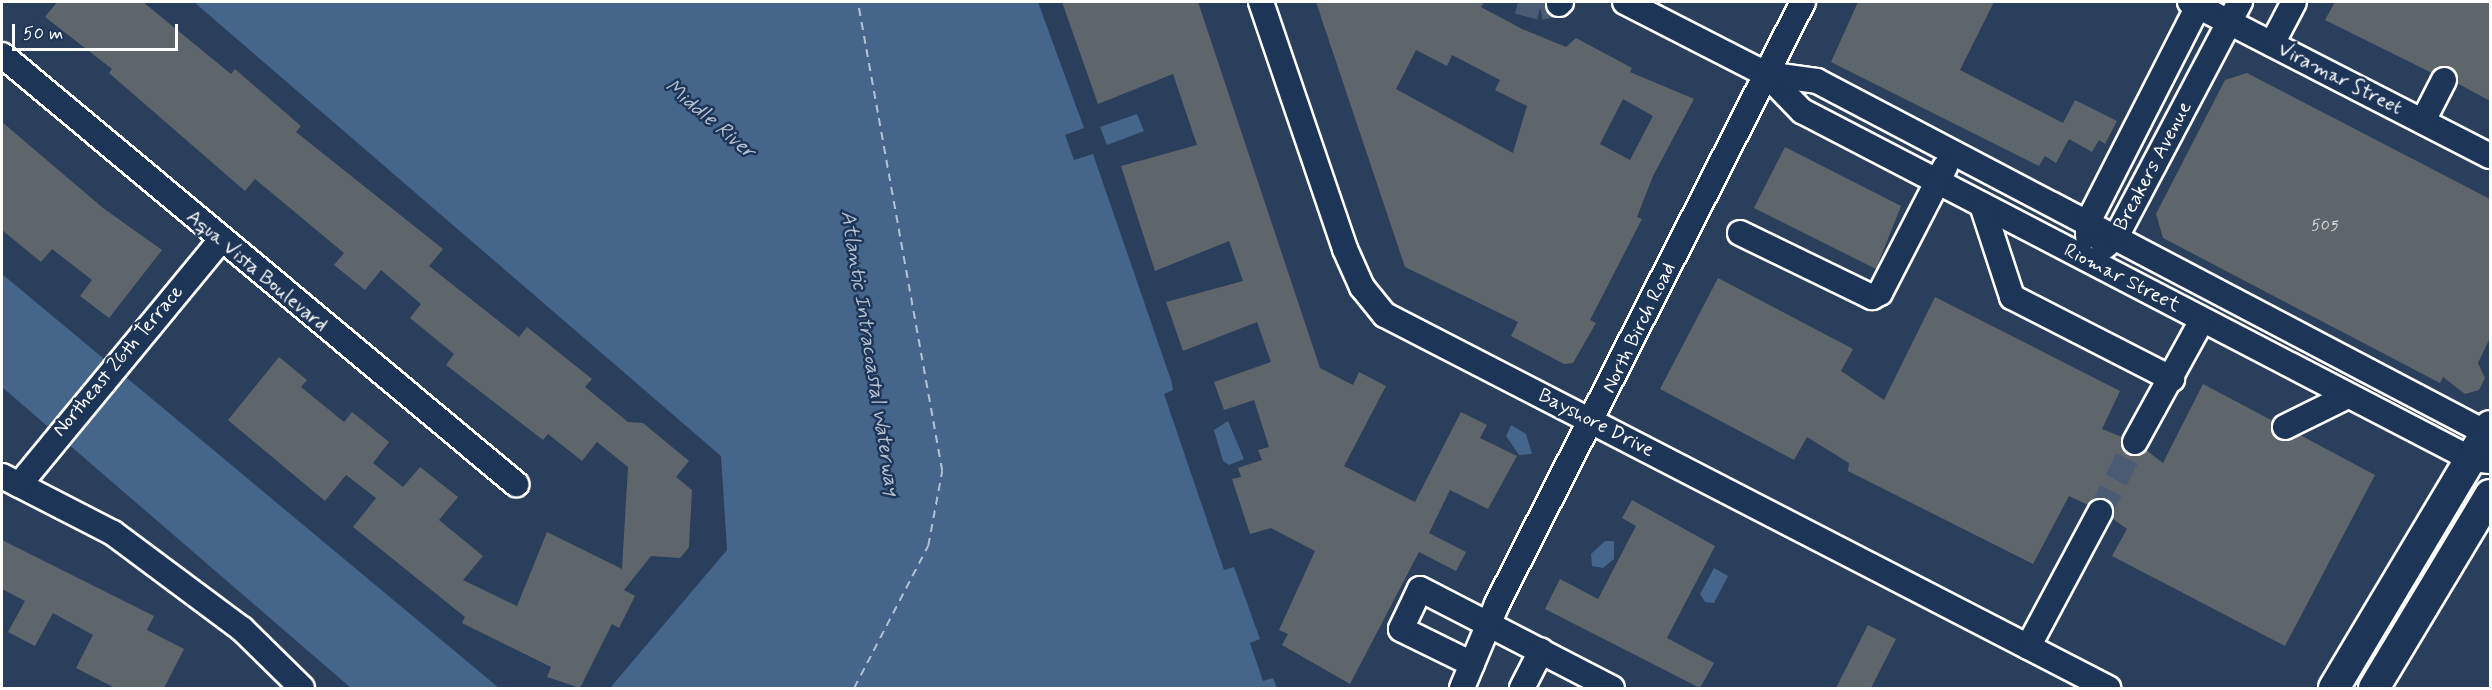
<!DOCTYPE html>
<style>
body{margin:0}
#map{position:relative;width:2492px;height:690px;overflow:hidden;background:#2a3f5b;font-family:Mynerve,sans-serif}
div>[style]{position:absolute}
.water>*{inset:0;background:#45658a}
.ferry>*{height:1.5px;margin-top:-0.75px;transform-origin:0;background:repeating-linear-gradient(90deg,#b5c1d0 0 8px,transparent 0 14px)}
.building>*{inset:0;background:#5f666b}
.minor-tunnel>*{height:24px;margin-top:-12px;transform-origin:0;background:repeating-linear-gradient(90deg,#4a5c74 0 24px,transparent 0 36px)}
.roads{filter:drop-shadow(2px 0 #fff) drop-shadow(-2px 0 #fff) drop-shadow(0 2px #fff) drop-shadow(0 -2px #fff)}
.minor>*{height:24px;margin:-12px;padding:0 12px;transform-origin:12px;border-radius:12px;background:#1d3557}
.major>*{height:30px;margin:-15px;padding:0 15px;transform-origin:15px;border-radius:15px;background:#1d3557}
span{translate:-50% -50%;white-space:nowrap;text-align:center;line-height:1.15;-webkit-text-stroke:5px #1d3557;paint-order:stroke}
.number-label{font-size:16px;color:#d7d9da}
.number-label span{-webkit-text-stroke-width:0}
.street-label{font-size:20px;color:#fff}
.water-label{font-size:21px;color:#b5c1d0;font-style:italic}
.frame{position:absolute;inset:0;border:3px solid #fff;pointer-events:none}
.scale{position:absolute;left:12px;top:24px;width:166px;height:27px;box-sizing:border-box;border:3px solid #fff;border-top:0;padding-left:8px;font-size:18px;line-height:21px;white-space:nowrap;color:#fff;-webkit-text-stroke:4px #1d3557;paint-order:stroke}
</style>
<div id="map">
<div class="water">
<i style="clip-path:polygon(194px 2px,1038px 2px,1084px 128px,1065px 135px,1074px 160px,1093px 154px,1171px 380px,1173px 390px,1164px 394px,1224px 570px,1234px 567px,1260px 639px,1250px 643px,1263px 681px,1273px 678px,1277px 688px,610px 688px,727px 550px,721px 456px)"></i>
<i style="clip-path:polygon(1137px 114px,1144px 131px,1107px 145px,1100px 127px)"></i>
<i style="clip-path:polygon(2px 274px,499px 688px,351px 688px,2px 387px)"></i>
<i style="clip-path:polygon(1228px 421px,1244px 459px,1229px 465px,1223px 461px,1214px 430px)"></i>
<i style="clip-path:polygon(1511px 425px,1526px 434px,1532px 454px,1519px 455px,1506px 436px)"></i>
<i style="clip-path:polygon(1605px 541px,1614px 541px,1614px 559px,1603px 568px,1592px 566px,1591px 554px)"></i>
<i style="clip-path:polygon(1714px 568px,1728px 576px,1714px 603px,1705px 602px,1700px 594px)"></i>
</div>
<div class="ferry">
<i style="left:854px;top:688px;width:160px;rotate:-62.5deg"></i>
<i style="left:928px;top:546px;width:76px;rotate:-79.4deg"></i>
<i style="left:942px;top:471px;width:476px;rotate:-100.2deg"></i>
</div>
<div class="building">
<i style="clip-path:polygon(57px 2px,143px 2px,231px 74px,235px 69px,301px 126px,296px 132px,443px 249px,429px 266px,519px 337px,527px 327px,592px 379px,585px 387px,628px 422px,643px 423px,689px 461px,676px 477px,692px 490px,689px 547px,680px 558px,651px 556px,624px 590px,635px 596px,619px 628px,612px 624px,580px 688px,547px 677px,551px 667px,462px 623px,465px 617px,353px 527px,376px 498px,346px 475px,325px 501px,228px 420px,279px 357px,307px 380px,301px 387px,344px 422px,352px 412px,389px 442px,373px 463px,403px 487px,420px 467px,458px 497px,439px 520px,483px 556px,463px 580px,517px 606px,547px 532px,622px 569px,628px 467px,597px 442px,582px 461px,548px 434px,543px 440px,446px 365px,454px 354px,410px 318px,421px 304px,381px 270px,365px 290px,334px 265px,344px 253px,255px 179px,245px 191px,109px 73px,112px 69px,45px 17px)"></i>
<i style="clip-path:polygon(1062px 2px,1198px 2px,1320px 368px,1353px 385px,1359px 372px,1386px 386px,1344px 466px,1415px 502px,1461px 412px,1487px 425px,1480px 438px,1517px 456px,1488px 509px,1450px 490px,1429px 533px,1466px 552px,1456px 571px,1419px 552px,1350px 684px,1282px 645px,1288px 634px,1279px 630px,1315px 551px,1271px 528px,1250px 534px,1232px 479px,1241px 477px,1238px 468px,1262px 460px,1258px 450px,1269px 447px,1254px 400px,1224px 410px,1214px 382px,1271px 362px,1257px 322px,1183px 351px,1166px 302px,1243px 281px,1229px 241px,1155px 271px,1121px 166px,1197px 145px,1173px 74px,1098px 104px)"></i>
<i style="clip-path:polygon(evenodd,1316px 2px,1484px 2px,1481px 7px,1522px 29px,1566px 47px,1576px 38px,1632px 68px,1630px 72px,1694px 99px,1653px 176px,1637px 217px,1642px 219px,1590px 320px,1596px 323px,1573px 363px,1564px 364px,1511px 336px,1518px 322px,1405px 267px,1316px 2px,1416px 50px,1447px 66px,1452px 55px,1500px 80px,1495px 90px,1527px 106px,1513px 153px,1396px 89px,1416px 50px,1316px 2px,1623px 99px,1653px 116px,1630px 160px,1600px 144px,1623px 99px)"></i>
<i style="clip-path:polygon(1858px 2px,1994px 2px,1960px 70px,2063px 123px,2075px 100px,2117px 121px,2105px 144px,2099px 140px,2092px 152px,2069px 139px,2056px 163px,2045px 156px,2039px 166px,1831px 62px)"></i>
<i style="clip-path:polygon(2335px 2px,2490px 2px,2490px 101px,2457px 83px,2450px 67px,2432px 73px,2325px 20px)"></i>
<i style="clip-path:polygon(2247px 73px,2490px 199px,2490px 338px,2478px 363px,2485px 378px,2479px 390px,2465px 394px,2443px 377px,2440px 383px,2163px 238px,2156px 214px,2225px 80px)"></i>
<i style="clip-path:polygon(2px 122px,103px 208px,162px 250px,109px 318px,80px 296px,92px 280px,52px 249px,41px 262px,2px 230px)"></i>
<i style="clip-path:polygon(1785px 147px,1901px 206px,1876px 269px,1754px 208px)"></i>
<i style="clip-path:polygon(1718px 278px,1853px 349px,1841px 371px,1884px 400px,1935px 297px,2120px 391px,2102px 429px,2122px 437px,2129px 455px,2146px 450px,2163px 463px,2203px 384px,2273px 421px,2278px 439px,2300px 435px,2375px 475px,2285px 646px,2112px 556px,2127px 529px,2113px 519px,2106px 499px,2088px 505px,2069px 496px,2033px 564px,1848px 471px,1849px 463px,1807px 437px,1794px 460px,1660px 389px)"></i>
<i style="clip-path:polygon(1632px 500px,1715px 546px,1667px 638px,1714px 663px,1700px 688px,1545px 609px,1560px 579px,1598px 599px,1636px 526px,1622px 518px)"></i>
<i style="clip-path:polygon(2px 540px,154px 616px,147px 630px,184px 649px,164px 688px,115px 688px,76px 668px,93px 635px,53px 613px,35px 646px,8px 632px,25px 601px,2px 589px)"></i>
<i style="clip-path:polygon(1868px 625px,1896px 639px,1871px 688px,1836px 688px)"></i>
</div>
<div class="minor-tunnel">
<i style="left:1518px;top:2px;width:23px;rotate:15deg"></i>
<i style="left:1540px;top:8px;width:19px;rotate:-12deg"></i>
<i style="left:2100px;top:512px;width:78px;rotate:-63.4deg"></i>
</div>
<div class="roads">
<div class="minor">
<i style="left:1261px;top:2px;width:261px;rotate:71.2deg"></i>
<i style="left:1345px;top:249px;width:42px;rotate:65.9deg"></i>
<i style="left:1362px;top:287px;width:36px;rotate:51deg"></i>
<i style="left:1385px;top:315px;width:814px;rotate:27.29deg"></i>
<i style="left:1625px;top:2px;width:158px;rotate:27.1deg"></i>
<i style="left:1766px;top:74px;width:52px;rotate:45.8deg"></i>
<i style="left:1802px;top:111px;width:754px;rotate:27.48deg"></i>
<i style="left:2471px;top:459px;width:19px;rotate:6deg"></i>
<i style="left:2190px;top:2px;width:337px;rotate:27.2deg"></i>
<i style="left:1559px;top:4px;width:3px;rotate:-45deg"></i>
<i style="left:2272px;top:44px;width:47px;rotate:-62.4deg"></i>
<i style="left:2px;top:55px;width:670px;rotate:39.85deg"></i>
<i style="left:1766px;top:74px;width:51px;rotate:7.8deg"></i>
<i style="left:1817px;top:81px;width:760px;rotate:27.74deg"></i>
<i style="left:2423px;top:121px;width:46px;rotate:-62.9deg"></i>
<i style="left:1982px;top:205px;width:97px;rotate:71.9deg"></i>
<i style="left:2012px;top:297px;width:180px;rotate:27.1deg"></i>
<i style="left:1740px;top:233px;width:147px;rotate:25.9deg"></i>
<i style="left:1872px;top:297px;width:9px;rotate:-27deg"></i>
<i style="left:1880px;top:293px;width:142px;rotate:-62.7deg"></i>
<i style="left:2088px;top:236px;width:14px;rotate:-90deg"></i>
<i style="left:2088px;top:222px;width:247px;rotate:-63deg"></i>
<i style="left:2104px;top:247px;width:16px;rotate:-40deg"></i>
<i style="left:2116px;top:237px;width:266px;rotate:-62.2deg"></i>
<i style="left:2285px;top:427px;width:70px;rotate:-26.2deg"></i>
<i style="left:2135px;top:442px;width:139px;rotate:-61.2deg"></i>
<i style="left:2px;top:476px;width:125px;rotate:27.2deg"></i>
<i style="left:113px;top:533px;width:161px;rotate:36.7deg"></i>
<i style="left:242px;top:629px;width:84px;rotate:44.5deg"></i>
<i style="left:19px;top:485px;width:316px;rotate:-50.5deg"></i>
<i style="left:2028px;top:647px;width:153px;rotate:-61.9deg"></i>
<i style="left:1472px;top:664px;width:79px;rotate:-153.8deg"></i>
<i style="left:1401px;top:629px;width:44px;rotate:-64.6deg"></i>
<i style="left:1420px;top:589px;width:216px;rotate:27.3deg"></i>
<i style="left:1462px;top:688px;width:91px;rotate:-67.4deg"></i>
<i style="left:1497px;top:604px;width:675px;rotate:-63.06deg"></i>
<i style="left:1522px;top:688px;width:42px;rotate:-62.8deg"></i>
</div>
<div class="major">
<i style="left:2334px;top:688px;width:305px;rotate:-59.2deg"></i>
<i style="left:2374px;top:688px;width:225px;rotate:-59deg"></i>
</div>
</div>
<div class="number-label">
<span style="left:2325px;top:226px">505</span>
</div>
<div class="street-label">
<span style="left:2340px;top:79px;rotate:27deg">Viramar Street</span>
<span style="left:2153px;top:166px;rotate:-62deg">Breakers Avenue</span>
<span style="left:257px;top:271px;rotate:40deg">Aqua Vista Boulevard</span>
<span style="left:2122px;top:278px;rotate:27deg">Riomar Street</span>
<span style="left:1639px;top:328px;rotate:-64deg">North Birch Road</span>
<span style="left:118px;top:361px;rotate:-50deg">Northeast 26th Terrace</span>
<span style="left:1596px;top:423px;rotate:27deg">Bayshore Drive</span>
</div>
<div class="water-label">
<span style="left:710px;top:119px;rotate:40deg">Middle River</span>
<span style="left:870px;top:353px;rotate:81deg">Atlantic Intracoastal Waterway</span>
</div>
<div class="frame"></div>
<div class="scale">50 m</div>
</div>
